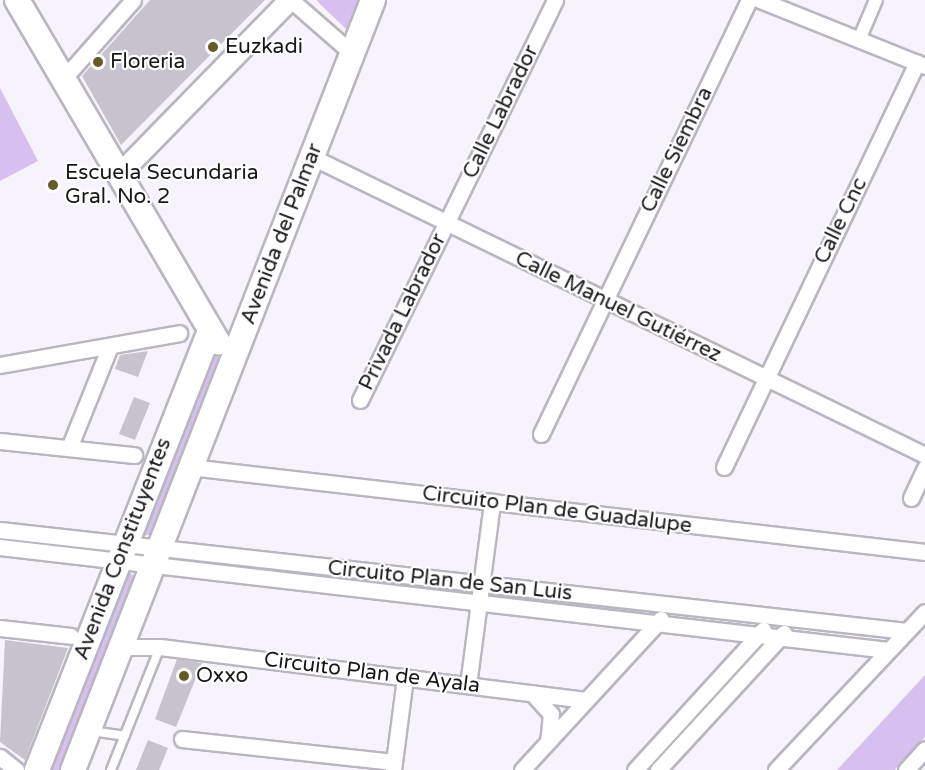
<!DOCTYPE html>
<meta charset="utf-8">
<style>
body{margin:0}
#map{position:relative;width:925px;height:770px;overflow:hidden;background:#f7f3fd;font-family:"Varela Round",sans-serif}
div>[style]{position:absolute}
.green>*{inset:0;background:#d5c0f0}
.building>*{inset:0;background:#c7c3cc}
.roads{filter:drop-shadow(2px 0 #b9b6bf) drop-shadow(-2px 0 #b9b6bf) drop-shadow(0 2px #b9b6bf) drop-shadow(0 -2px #b9b6bf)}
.service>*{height:8px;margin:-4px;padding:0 4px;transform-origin:4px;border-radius:4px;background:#fff}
.pedestrian>*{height:12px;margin:-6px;padding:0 6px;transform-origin:6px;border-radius:6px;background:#fff}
.minor>*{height:15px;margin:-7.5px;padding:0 7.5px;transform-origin:7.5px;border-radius:7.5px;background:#fff}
.tertiary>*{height:20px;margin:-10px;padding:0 10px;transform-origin:10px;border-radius:10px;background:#fff}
.primary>*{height:24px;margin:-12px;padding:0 12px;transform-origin:12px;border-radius:12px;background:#fff}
.dots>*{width:16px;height:16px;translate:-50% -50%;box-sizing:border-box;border:3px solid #fff;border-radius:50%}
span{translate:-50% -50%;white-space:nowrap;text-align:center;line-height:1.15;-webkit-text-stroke:4.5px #fff;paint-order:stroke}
.poi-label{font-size:21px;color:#171619}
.left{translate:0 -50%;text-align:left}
.street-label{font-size:21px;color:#171619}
</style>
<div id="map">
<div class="green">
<i style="clip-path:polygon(317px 0,360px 0,348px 31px,317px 1px)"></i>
<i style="clip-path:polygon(0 88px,38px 161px,0 181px)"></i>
<i style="clip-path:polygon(213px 349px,222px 366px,156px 533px,144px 536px,139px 531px)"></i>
<i style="clip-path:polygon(127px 570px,138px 580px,65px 770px,46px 770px)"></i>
<i style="clip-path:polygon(925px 675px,925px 737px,895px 770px,837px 770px)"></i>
</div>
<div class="building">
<i style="clip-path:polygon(150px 0,265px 0,121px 145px,82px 76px)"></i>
<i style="clip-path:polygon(148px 351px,138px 377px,115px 369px,120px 355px)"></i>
<i style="clip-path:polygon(134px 397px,150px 403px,135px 440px,119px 434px)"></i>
<i style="clip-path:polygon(5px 640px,68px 648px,25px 760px,0 742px)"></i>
<i style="clip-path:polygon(177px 659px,202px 663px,176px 727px,155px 719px)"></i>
<i style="clip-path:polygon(148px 740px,168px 748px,159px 770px,136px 770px)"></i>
</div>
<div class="roads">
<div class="service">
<i style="left:91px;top:731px;width:34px;rotate:8deg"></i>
<i style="left:111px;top:770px;width:132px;rotate:-68.3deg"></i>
</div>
<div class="pedestrian">
<i style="left:859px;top:40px;width:43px;rotate:-67deg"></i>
</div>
<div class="minor">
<i style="left:291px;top:0;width:82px;rotate:41.1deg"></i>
<i style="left:760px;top:0;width:178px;rotate:21.8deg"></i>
<i style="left:64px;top:78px;width:104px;rotate:-48.5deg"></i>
<i style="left:312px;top:157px;width:682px;rotate:25.93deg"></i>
<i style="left:0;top:365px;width:182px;rotate:-10.1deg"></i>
<i style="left:360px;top:400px;width:445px;rotate:-64deg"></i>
<i style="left:541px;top:434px;width:481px;rotate:-64.4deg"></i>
<i style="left:0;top:441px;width:135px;rotate:6deg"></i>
<i style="left:69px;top:448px;width:110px;rotate:-68.1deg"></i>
<i style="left:190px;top:467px;width:740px;rotate:6.6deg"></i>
<i style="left:724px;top:467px;width:448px;rotate:-64.5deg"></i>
<i style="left:911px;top:498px;width:33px;rotate:-65deg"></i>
<i style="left:0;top:530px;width:912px;rotate:6.36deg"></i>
<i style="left:0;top:547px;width:894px;rotate:6.62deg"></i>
<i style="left:0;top:628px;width:71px;rotate:6.4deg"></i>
<i style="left:121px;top:647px;width:39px"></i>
<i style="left:160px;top:647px;width:429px;rotate:7.1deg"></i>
<i style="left:468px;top:685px;width:185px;rotate:-82.5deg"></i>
<i style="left:532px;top:693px;width:28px;rotate:48deg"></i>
<i style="left:551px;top:714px;width:27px;rotate:96deg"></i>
<i style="left:182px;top:739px;width:213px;rotate:6.2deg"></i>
<i style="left:0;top:757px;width:21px;rotate:39deg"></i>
<i style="left:393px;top:770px;width:94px;rotate:-82.6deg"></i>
<i style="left:522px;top:770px;width:205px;rotate:-47.4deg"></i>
<i style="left:635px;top:770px;width:190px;rotate:-47.6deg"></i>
<i style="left:658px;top:770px;width:186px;rotate:-47.4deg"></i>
<i style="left:776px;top:770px;width:217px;rotate:-46.7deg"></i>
<i style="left:906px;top:770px;width:28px;rotate:-48deg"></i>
</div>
<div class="tertiary">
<i style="left:119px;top:175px;width:245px;rotate:-45.7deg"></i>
</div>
<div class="primary">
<i style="left:17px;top:0;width:397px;rotate:59.6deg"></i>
<i style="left:37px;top:770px;width:473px;rotate:-68.5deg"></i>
<i style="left:73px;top:770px;width:826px;rotate:-68.71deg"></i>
</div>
</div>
<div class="dots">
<i style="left:213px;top:47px;background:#645c28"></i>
<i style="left:98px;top:62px;background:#645c28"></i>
<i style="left:53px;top:185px;background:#645c28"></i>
<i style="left:184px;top:676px;background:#645c28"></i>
</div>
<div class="poi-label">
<span class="left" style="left:225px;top:47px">Euzkadi</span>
<span class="left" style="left:110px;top:62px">Floreria</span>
<span class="left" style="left:65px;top:185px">Escuela Secundaria<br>Gral. No. 2</span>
<span class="left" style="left:196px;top:676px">Oxxo</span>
</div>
<div class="street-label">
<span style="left:501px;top:112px;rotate:-64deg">Calle Labrador</span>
<span style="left:677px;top:150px;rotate:-64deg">Calle Siembra</span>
<span style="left:841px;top:221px;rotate:-64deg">Calle Cnc</span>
<span style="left:282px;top:234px;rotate:-69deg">Avenida del Palmar</span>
<span style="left:618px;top:307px;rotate:26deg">Calle Manuel Gutiérrez</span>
<span style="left:403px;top:312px;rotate:-64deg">Privada Labrador</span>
<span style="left:557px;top:510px;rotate:7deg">Circuito Plan de Guadalupe</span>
<span style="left:123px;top:549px;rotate:-69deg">Avenida Constituyentes</span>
<span style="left:450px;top:581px;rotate:6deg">Circuito Plan de San Luis</span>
<span style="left:372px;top:673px;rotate:7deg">Circuito Plan de Ayala</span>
</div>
</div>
